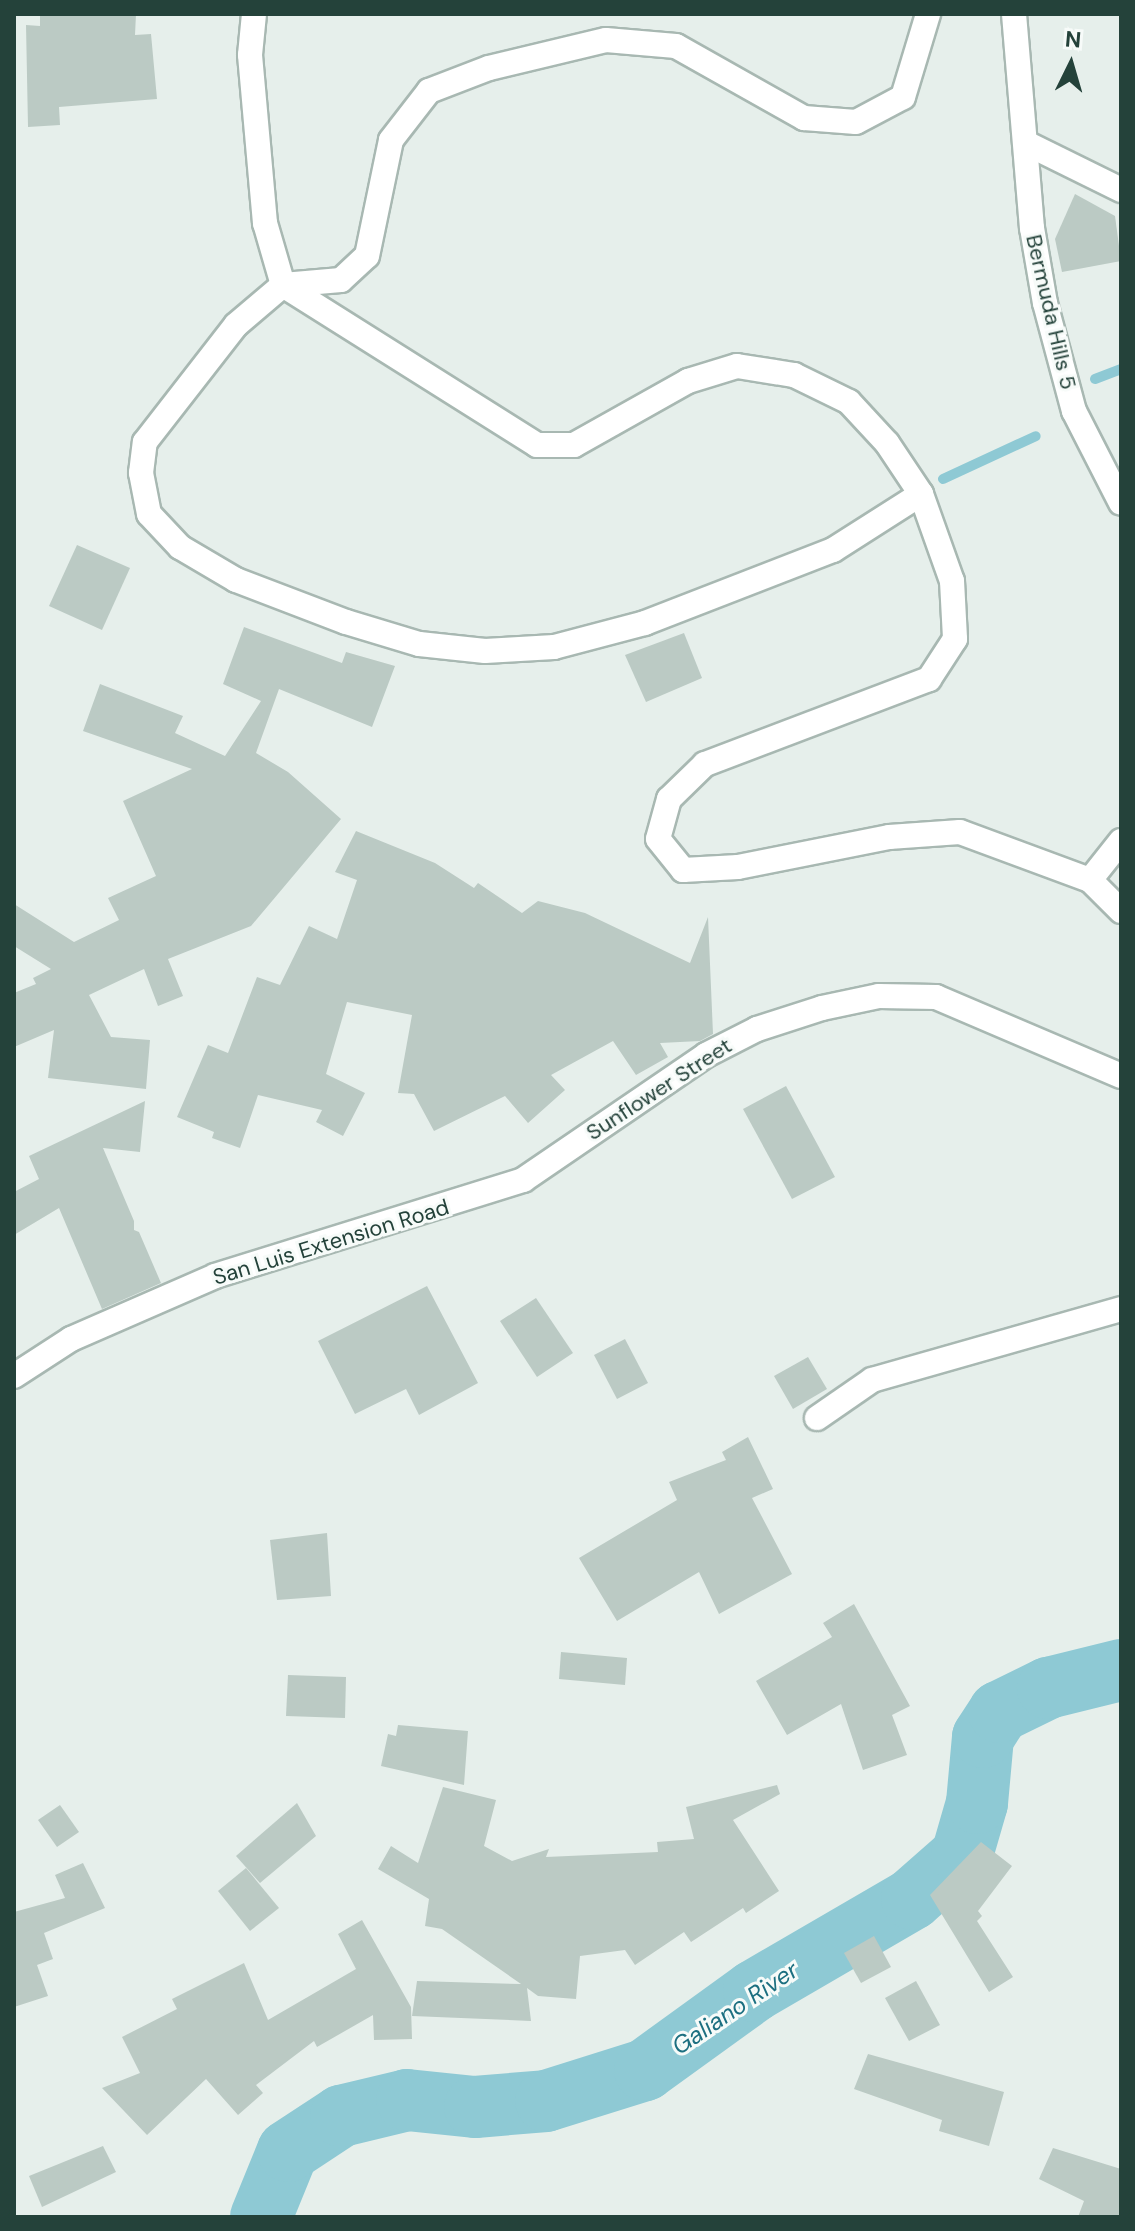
<!DOCTYPE html>
<style>
body{margin:0}
#map{position:relative;width:1135px;height:2231px;overflow:hidden;background:#e6efeb;font-family:"DM Sans",sans-serif}
div>[style]{position:absolute}
.stream>*{height:10px;margin:-5px;padding:0 5px;transform-origin:5px;border-radius:5px;background:#8ec9d4}
.river>*{height:62px;margin:-31px;padding:0 31px;transform-origin:31px;border-radius:31px;background:#8ec9d4}
.building>*{inset:0;background:#bbcac4}
.roads{filter:drop-shadow(2px 0 #a8b8b2) drop-shadow(-2px 0 #a8b8b2) drop-shadow(0 2px #a8b8b2) drop-shadow(0 -2px #a8b8b2)}
.street>*{height:24px;margin:-12px;padding:0 12px;transform-origin:12px;border-radius:12px;background:#fff}
span{translate:-50% -50%;white-space:nowrap;text-align:center;line-height:1.15;-webkit-text-stroke:6px #f7fbf9;paint-order:stroke}
.street-label{font-size:22px;color:#24423a}
.water-label{font-size:24px;color:#1c6f80;font-style:italic}
.frame{position:absolute;inset:0;border:16px solid #24423a;pointer-events:none}
.north{position:absolute;left:1031px;top:24px;width:80px;height:80px;-webkit-text-stroke:6px #f7fbf9;paint-order:stroke;rotate:5deg;font-size:22px;font-weight:700;line-height:32px;text-align:center;color:#24423a}
.north::after{content:'';display:block;margin:auto;width:28px;height:36px;background:#24423a;clip-path:polygon(50% 0,100% 100%,50% 72%,0 100%)}
</style>
<div id="map">
<div class="stream">
<i style="left:1095px;top:379px;width:28px;rotate:-21deg"></i>
<i style="left:943px;top:479px;width:102px;rotate:-24.8deg"></i>
</div>
<div class="river">
<i style="left:261px;top:2217px;width:71px;rotate:-67.8deg"></i>
<i style="left:288px;top:2151px;width:64px;rotate:-33.4deg"></i>
<i style="left:341px;top:2116px;width:68px;rotate:-13.6deg"></i>
<i style="left:407px;top:2100px;width:68px;rotate:5.9deg"></i>
<i style="left:475px;top:2107px;width:71px;rotate:-4.8deg"></i>
<i style="left:546px;top:2101px;width:104px;rotate:-17.4deg"></i>
<i style="left:645px;top:2070px;width:135px;rotate:-35.9deg"></i>
<i style="left:754px;top:1991px;width:183px;rotate:-30.2deg"></i>
<i style="left:912px;top:1899px;width:67px;rotate:-41.3deg"></i>
<i style="left:962px;top:1855px;width:54px;rotate:-73.9deg"></i>
<i style="left:977px;top:1803px;width:66px;rotate:-84.8deg"></i>
<i style="left:983px;top:1737px;width:30px;rotate:-57deg"></i>
<i style="left:999px;top:1712px;width:55px;rotate:-26.1deg"></i>
<i style="left:1048px;top:1688px;width:75px;rotate:-13.9deg"></i>
</div>
<div class="building">
<i style="clip-path:polygon(40px 14px,136px 14px,135px 35px,151px 34px,157px 99px,59px 107px,60px 125px,28px 127px,26px 25px,40px 26px)"></i>
<i style="clip-path:polygon(1075px 194px,1115px 216px,1121px 261px,1062px 272px,1055px 239px)"></i>
<i style="clip-path:polygon(77px 545px,130px 568px,102px 630px,49px 606px)"></i>
<i style="clip-path:polygon(244px 627px,342px 663px,346px 652px,395px 666px,372px 727px,279px 689px,256px 753px,288px 772px,341px 819px,251px 926px,168px 959px,183px 996px,158px 1006px,144px 969px,89px 995px,111px 1037px,150px 1040px,146px 1089px,48px 1078px,54px 1030px,14px 1047px,14px 993px,36px 984px,33px 978px,51px 969px,14px 946px,14px 904px,74px 942px,119px 920px,108px 898px,156px 876px,123px 801px,192px 769px,83px 731px,100px 684px,183px 716px,175px 733px,225px 756px,261px 701px,223px 684px)"></i>
<i style="clip-path:polygon(684px 633px,702px 678px,646px 702px,625px 655px)"></i>
<i style="clip-path:polygon(356px 831px,435px 863px,474px 888px,478px 883px,522px 913px,538px 901px,585px 913px,690px 963px,708px 917px,713px 1034px,700px 1041px,660px 1043px,668px 1057px,636px 1075px,613px 1041px,551px 1075px,565px 1090px,528px 1123px,505px 1096px,434px 1131px,414px 1094px,398px 1093px,412px 1015px,347px 1002px,326px 1074px,365px 1093px,343px 1136px,316px 1122px,322px 1110px,258px 1095px,240px 1148px,212px 1138px,214px 1132px,177px 1117px,208px 1045px,228px 1053px,257px 977px,280px 985px,309px 926px,337px 939px,357px 880px,335px 872px)"></i>
<i style="clip-path:polygon(786px 1086px,835px 1177px,792px 1199px,743px 1109px)"></i>
<i style="clip-path:polygon(145px 1101px,140px 1152px,103px 1148px,134px 1221px,134px 1230px,139px 1232px,161px 1283px,102px 1309px,59px 1208px,14px 1235px,14px 1192px,39px 1179px,29px 1156px)"></i>
<i style="clip-path:polygon(427px 1286px,478px 1383px,419px 1415px,406px 1389px,355px 1414px,318px 1341px)"></i>
<i style="clip-path:polygon(536px 1298px,573px 1353px,537px 1377px,500px 1321px)"></i>
<i style="clip-path:polygon(625px 1339px,648px 1383px,617px 1399px,594px 1355px)"></i>
<i style="clip-path:polygon(808px 1357px,827px 1389px,793px 1409px,774px 1376px)"></i>
<i style="clip-path:polygon(748px 1437px,773px 1489px,752px 1498px,792px 1574px,719px 1614px,699px 1572px,617px 1621px,579px 1558px,677px 1500px,669px 1482px,726px 1460px,722px 1452px)"></i>
<i style="clip-path:polygon(327px 1533px,331px 1596px,277px 1600px,270px 1540px)"></i>
<i style="clip-path:polygon(854px 1604px,910px 1706px,892px 1715px,907px 1755px,863px 1770px,841px 1704px,787px 1735px,756px 1681px,832px 1637px,823px 1623px)"></i>
<i style="clip-path:polygon(561px 1652px,627px 1658px,625px 1685px,559px 1679px)"></i>
<i style="clip-path:polygon(288px 1675px,346px 1677px,345px 1718px,286px 1716px)"></i>
<i style="clip-path:polygon(398px 1725px,468px 1731px,464px 1785px,381px 1766px,388px 1734px,396px 1736px)"></i>
<i style="clip-path:polygon(777px 1785px,780px 1794px,733px 1820px,779px 1891px,746px 1913px,743px 1908px,691px 1942px,684px 1932px,635px 1965px,625px 1950px,580px 1956px,576px 1999px,538px 1996px,527px 1988px,531px 2021px,412px 2016px,417px 1981px,521px 1984px,442px 1929px,425px 1926px,429px 1899px,378px 1869px,391px 1846px,418px 1863px,443px 1787px,496px 1800px,484px 1846px,512px 1861px,549px 1849px,546px 1857px,658px 1852px,657px 1842px,694px 1839px,686px 1807px)"></i>
<i style="clip-path:polygon(297px 1803px,316px 1836px,260px 1883px,236px 1856px)"></i>
<i style="clip-path:polygon(60px 1805px,79px 1832px,57px 1847px,38px 1820px)"></i>
<i style="clip-path:polygon(981px 1842px,1012px 1866px,978px 1911px,982px 1916px,977px 1921px,1013px 1977px,989px 1992px,930px 1895px)"></i>
<i style="clip-path:polygon(83px 1863px,105px 1908px,44px 1933px,53px 1959px,37px 1965px,48px 1996px,14px 2007px,14px 1912px,65px 1898px,55px 1875px)"></i>
<i style="clip-path:polygon(246px 1868px,279px 1908px,250px 1931px,218px 1891px)"></i>
<i style="clip-path:polygon(362px 1920px,411px 2007px,412px 2039px,374px 2040px,373px 2015px,317px 2047px,314px 2041px,256px 2085px,263px 2093px,238px 2115px,206px 2079px,147px 2135px,102px 2088px,140px 2073px,122px 2037px,177px 2009px,172px 1999px,244px 1963px,268px 2020px,356px 1969px,338px 1934px)"></i>
<i style="clip-path:polygon(874px 1936px,891px 1967px,861px 1983px,844px 1953px)"></i>
<i style="clip-path:polygon(916px 1981px,940px 2025px,909px 2041px,885px 1998px)"></i>
<i style="clip-path:polygon(868px 2054px,1004px 2092px,989px 2146px,939px 2131px,942px 2120px,854px 2089px)"></i>
<i style="clip-path:polygon(103px 2146px,116px 2172px,42px 2207px,29px 2176px)"></i>
<i style="clip-path:polygon(1053px 2148px,1121px 2169px,1121px 2217px,1078px 2217px,1084px 2201px,1039px 2179px)"></i>
</div>
<div class="roads">
<div class="street">
<i style="left:254px;top:14px;width:41px;rotate:95.6deg"></i>
<i style="left:250px;top:55px;width:169px;rotate:84.9deg"></i>
<i style="left:265px;top:223px;width:65px;rotate:73.8deg"></i>
<i style="left:283px;top:285px;width:300px;rotate:32.2deg"></i>
<i style="left:537px;top:445px;width:37px"></i>
<i style="left:574px;top:445px;width:131px;rotate:-29.3deg"></i>
<i style="left:688px;top:381px;width:51px;rotate:-17deg"></i>
<i style="left:737px;top:366px;width:58px;rotate:9deg"></i>
<i style="left:794px;top:375px;width:61px;rotate:26.1deg"></i>
<i style="left:849px;top:402px;width:56px;rotate:47.2deg"></i>
<i style="left:887px;top:443px;width:61px;rotate:56.3deg"></i>
<i style="left:921px;top:494px;width:104px;rotate:147.5deg"></i>
<i style="left:833px;top:550px;width:202px;rotate:158.8deg"></i>
<i style="left:645px;top:623px;width:94px;rotate:165.2deg"></i>
<i style="left:554px;top:647px;width:69px;rotate:176.7deg"></i>
<i style="left:485px;top:651px;width:66px;rotate:-173.9deg"></i>
<i style="left:419px;top:644px;width:76px;rotate:-163.2deg"></i>
<i style="left:346px;top:622px;width:118px;rotate:-159.1deg"></i>
<i style="left:236px;top:580px;width:65px;rotate:-149.5deg"></i>
<i style="left:180px;top:547px;width:45px;rotate:-133.2deg"></i>
<i style="left:149px;top:514px;width:42px;rotate:-101deg"></i>
<i style="left:141px;top:473px;width:31px;rotate:-83deg"></i>
<i style="left:145px;top:442px;width:148px;rotate:-52.1deg"></i>
<i style="left:236px;top:325px;width:62px;rotate:-40.4deg"></i>
<i style="left:283px;top:285px;width:58px;rotate:-4.9deg"></i>
<i style="left:341px;top:280px;width:35px;rotate:-43deg"></i>
<i style="left:367px;top:256px;width:118px;rotate:-78.3deg"></i>
<i style="left:391px;top:140px;width:62px;rotate:-52.2deg"></i>
<i style="left:429px;top:91px;width:64px;rotate:-21deg"></i>
<i style="left:489px;top:68px;width:120px;rotate:-13.5deg"></i>
<i style="left:606px;top:40px;width:70px;rotate:4.9deg"></i>
<i style="left:676px;top:46px;width:147px;rotate:29.4deg"></i>
<i style="left:804px;top:118px;width:52px;rotate:4.4deg"></i>
<i style="left:856px;top:122px;width:53px;rotate:-28deg"></i>
<i style="left:903px;top:97px;width:87px;rotate:-73.2deg"></i>
<i style="left:1014px;top:14px;width:215px;rotate:85.2deg"></i>
<i style="left:1032px;top:228px;width:76px;rotate:80.2deg"></i>
<i style="left:1045px;top:303px;width:112px;rotate:75deg"></i>
<i style="left:1074px;top:411px;width:103px;rotate:62.9deg"></i>
<i style="left:1026px;top:143px;width:106px;rotate:26.3deg"></i>
<i style="left:921px;top:494px;width:92px;rotate:70.4deg"></i>
<i style="left:952px;top:581px;width:58px;rotate:87deg"></i>
<i style="left:955px;top:639px;width:48px;rotate:123deg"></i>
<i style="left:929px;top:679px;width:240px;rotate:159.2deg"></i>
<i style="left:705px;top:764px;width:50px;rotate:135.8deg"></i>
<i style="left:669px;top:799px;width:41px;rotate:105.4deg"></i>
<i style="left:658px;top:839px;width:40px;rotate:51deg"></i>
<i style="left:683px;top:870px;width:55px;rotate:-3.1deg"></i>
<i style="left:738px;top:867px;width:154px;rotate:-11.2deg"></i>
<i style="left:889px;top:837px;width:71px;rotate:-4deg"></i>
<i style="left:960px;top:832px;width:139px;rotate:20.3deg"></i>
<i style="left:1121px;top:841px;width:50px;rotate:128.5deg"></i>
<i style="left:1090px;top:880px;width:44px;rotate:45deg"></i>
<i style="left:14px;top:1376px;width:68px;rotate:-33deg"></i>
<i style="left:71px;top:1339px;width:157px;rotate:-23.6deg"></i>
<i style="left:215px;top:1276px;width:323px;rotate:-17.3deg"></i>
<i style="left:523px;top:1180px;width:222px;rotate:-34.3deg"></i>
<i style="left:706px;top:1055px;width:57px;rotate:-27deg"></i>
<i style="left:757px;top:1029px;width:68px;rotate:-17.9deg"></i>
<i style="left:822px;top:1008px;width:58px;rotate:-11.9deg"></i>
<i style="left:879px;top:996px;width:57px;rotate:1deg"></i>
<i style="left:936px;top:997px;width:201px;rotate:23.1deg"></i>
<i style="left:817px;top:1418px;width:67px;rotate:-34.6deg"></i>
<i style="left:872px;top:1380px;width:259px;rotate:-15.9deg"></i>
</div>
</div>
<div class="street-label">
<span style="left:1051px;top:312px;rotate:77deg">Bermuda Hills 5</span>
<span style="left:659px;top:1089px;rotate:-33deg">Sunflower Street</span>
<span style="left:331px;top:1242px;rotate:-17deg">San Luis Extension Road</span>
</div>
<div class="water-label">
<span style="left:735px;top:2008px;rotate:-34deg">Galiano River</span>
</div>
<div class="frame"></div>
<div class="north">N</div>
</div>
